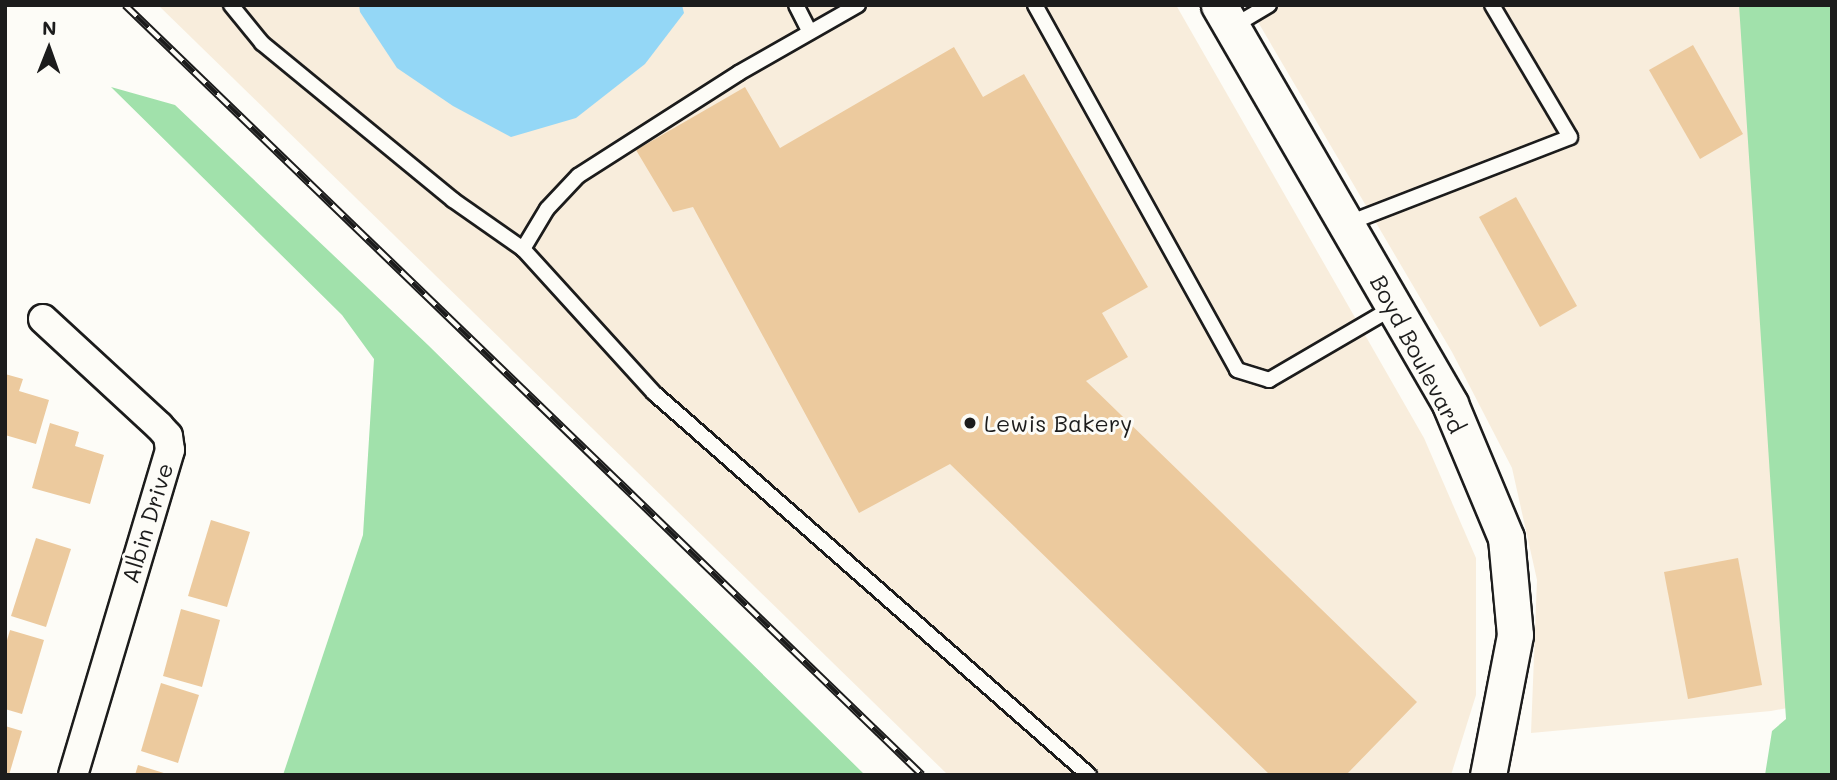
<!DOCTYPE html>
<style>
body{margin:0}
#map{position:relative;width:1837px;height:780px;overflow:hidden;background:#fdfcf7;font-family:Mali,sans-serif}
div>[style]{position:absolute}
.built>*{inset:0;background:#f8eddc}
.green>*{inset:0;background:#a1e1ab}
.water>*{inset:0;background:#94d7f6}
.building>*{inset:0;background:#ecca9e}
.roads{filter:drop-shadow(2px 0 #1c1c1c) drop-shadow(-2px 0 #1c1c1c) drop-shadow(0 2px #1c1c1c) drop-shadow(0 -2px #1c1c1c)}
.service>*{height:14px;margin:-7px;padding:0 7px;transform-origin:7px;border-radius:7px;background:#fdfcf7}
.minor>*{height:28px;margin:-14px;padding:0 14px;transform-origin:14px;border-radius:14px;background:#fdfcf7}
.tertiary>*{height:35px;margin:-17.5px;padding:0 17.5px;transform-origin:17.5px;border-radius:17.5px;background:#fdfcf7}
.rail>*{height:8px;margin-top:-4px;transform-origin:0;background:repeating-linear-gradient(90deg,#fdfcf7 0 16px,#1c1c1c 0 32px);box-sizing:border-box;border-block:2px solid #1c1c1c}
.dots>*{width:19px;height:19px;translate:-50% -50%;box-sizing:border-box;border:4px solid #fdfcf7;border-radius:50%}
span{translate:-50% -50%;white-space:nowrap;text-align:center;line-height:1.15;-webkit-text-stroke:6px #fdfcf7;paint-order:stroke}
.street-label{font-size:23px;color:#1c1c1c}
.poi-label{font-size:23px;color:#1c1c1c}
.left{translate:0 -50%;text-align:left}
.frame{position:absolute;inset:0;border:7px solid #1c1c1c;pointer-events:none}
.north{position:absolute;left:14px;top:14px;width:70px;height:70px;-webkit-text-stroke:5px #fdfcf7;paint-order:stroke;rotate:1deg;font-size:19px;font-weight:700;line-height:28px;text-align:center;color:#1c1c1c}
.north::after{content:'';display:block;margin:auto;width:24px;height:32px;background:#1c1c1c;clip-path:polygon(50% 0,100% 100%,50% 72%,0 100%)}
</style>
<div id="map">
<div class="built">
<i style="clip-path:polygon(158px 5px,1176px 5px,1424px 438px,1476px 558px,1476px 695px,1451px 775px,948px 775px)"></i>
<i style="clip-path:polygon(1248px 5px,1810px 5px,1804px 705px,1771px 711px,1531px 733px,1537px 580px,1512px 468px,1452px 352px)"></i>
</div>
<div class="green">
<i style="clip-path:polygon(1739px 5px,1832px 5px,1832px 775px,1765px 775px,1772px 731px,1786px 719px)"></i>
<i style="clip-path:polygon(111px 87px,175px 105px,428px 345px,865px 775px,283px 775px,363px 535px,374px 359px,342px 315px)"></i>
</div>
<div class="water">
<i style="clip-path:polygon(359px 5px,682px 5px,684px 13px,645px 64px,576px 118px,511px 137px,453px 106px,397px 68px,360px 12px)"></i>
</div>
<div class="building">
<i style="clip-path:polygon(1693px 45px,1743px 134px,1700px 159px,1649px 70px)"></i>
<i style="clip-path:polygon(954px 47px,983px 97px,1024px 74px,1148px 287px,1102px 313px,1128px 357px,1086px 381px,1417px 702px,1346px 775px,1270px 775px,950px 464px,859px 513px,693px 207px,673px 212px,636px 150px,745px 87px,780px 148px)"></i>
<i style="clip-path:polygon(1516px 197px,1577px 306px,1540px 327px,1479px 217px)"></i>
<i style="clip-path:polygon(5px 374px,23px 379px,19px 391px,49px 400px,36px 444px,5px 435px)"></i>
<i style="clip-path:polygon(50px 423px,79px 432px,75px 446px,104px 455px,90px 504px,32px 488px)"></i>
<i style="clip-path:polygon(211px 520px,250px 532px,227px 607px,188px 596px)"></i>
<i style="clip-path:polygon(36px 538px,71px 549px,46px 627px,11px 616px)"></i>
<i style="clip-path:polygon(1738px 558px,1762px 685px,1688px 699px,1664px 572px)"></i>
<i style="clip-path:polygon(181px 609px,220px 620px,202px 687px,163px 676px)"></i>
<i style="clip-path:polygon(10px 630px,44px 640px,22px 714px,5px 709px,5px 647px)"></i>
<i style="clip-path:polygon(161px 683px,199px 695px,178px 763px,141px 751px)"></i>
<i style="clip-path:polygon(5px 726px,22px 731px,9px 775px,5px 775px)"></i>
<i style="clip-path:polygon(138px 765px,167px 774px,167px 775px,135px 775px)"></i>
</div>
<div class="roads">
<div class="service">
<i style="left:231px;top:5px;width:49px;rotate:50.8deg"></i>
<i style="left:262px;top:43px;width:247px;rotate:39.4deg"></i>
<i style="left:453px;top:200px;width:85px;rotate:35deg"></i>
<i style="left:796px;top:5px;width:30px;rotate:63deg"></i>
<i style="left:858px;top:5px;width:137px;rotate:150.3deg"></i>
<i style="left:739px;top:73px;width:191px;rotate:147.4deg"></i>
<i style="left:578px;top:176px;width:45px;rotate:133.2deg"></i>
<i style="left:547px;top:209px;width:47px;rotate:121deg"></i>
<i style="left:523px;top:249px;width:195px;rotate:47.7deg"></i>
<i style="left:654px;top:393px;width:579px;rotate:41.29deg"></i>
<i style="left:1035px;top:5px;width:417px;rotate:61deg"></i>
<i style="left:1237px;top:370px;width:34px;rotate:17deg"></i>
<i style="left:1269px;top:380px;width:145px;rotate:-30.3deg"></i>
<i style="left:1232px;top:27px;width:43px;rotate:-30.7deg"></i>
<i style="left:1346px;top:224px;width:240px;rotate:-21.2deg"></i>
<i style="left:1570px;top:137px;width:153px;rotate:-120.6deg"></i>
</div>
<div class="minor">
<i style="left:43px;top:319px;width:158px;rotate:42.7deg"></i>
<i style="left:159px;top:426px;width:13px;rotate:48deg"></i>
<i style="left:168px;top:436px;width:14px;rotate:82deg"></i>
<i style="left:170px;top:450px;width:339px;rotate:106.6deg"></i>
</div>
<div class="tertiary">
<i style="left:1219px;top:5px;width:461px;rotate:59.9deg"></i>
<i style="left:1450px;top:404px;width:145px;rotate:67.3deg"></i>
<i style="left:1506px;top:538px;width:97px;rotate:84.7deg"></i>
<i style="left:1515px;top:635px;width:143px;rotate:100.9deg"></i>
</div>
</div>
<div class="rail">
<i style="left:125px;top:5px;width:1108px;rotate:44.01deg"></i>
</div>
<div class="dots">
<i style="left:970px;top:423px;background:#1c1c1c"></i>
</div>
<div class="street-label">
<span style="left:1418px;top:354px;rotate:62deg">Boyd Boulevard</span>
<span style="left:147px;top:523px;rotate:-73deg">Albin Drive</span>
</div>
<div class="poi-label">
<span class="left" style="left:984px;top:423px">Lewis Bakery</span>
</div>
<div class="frame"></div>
<div class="north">N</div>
</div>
